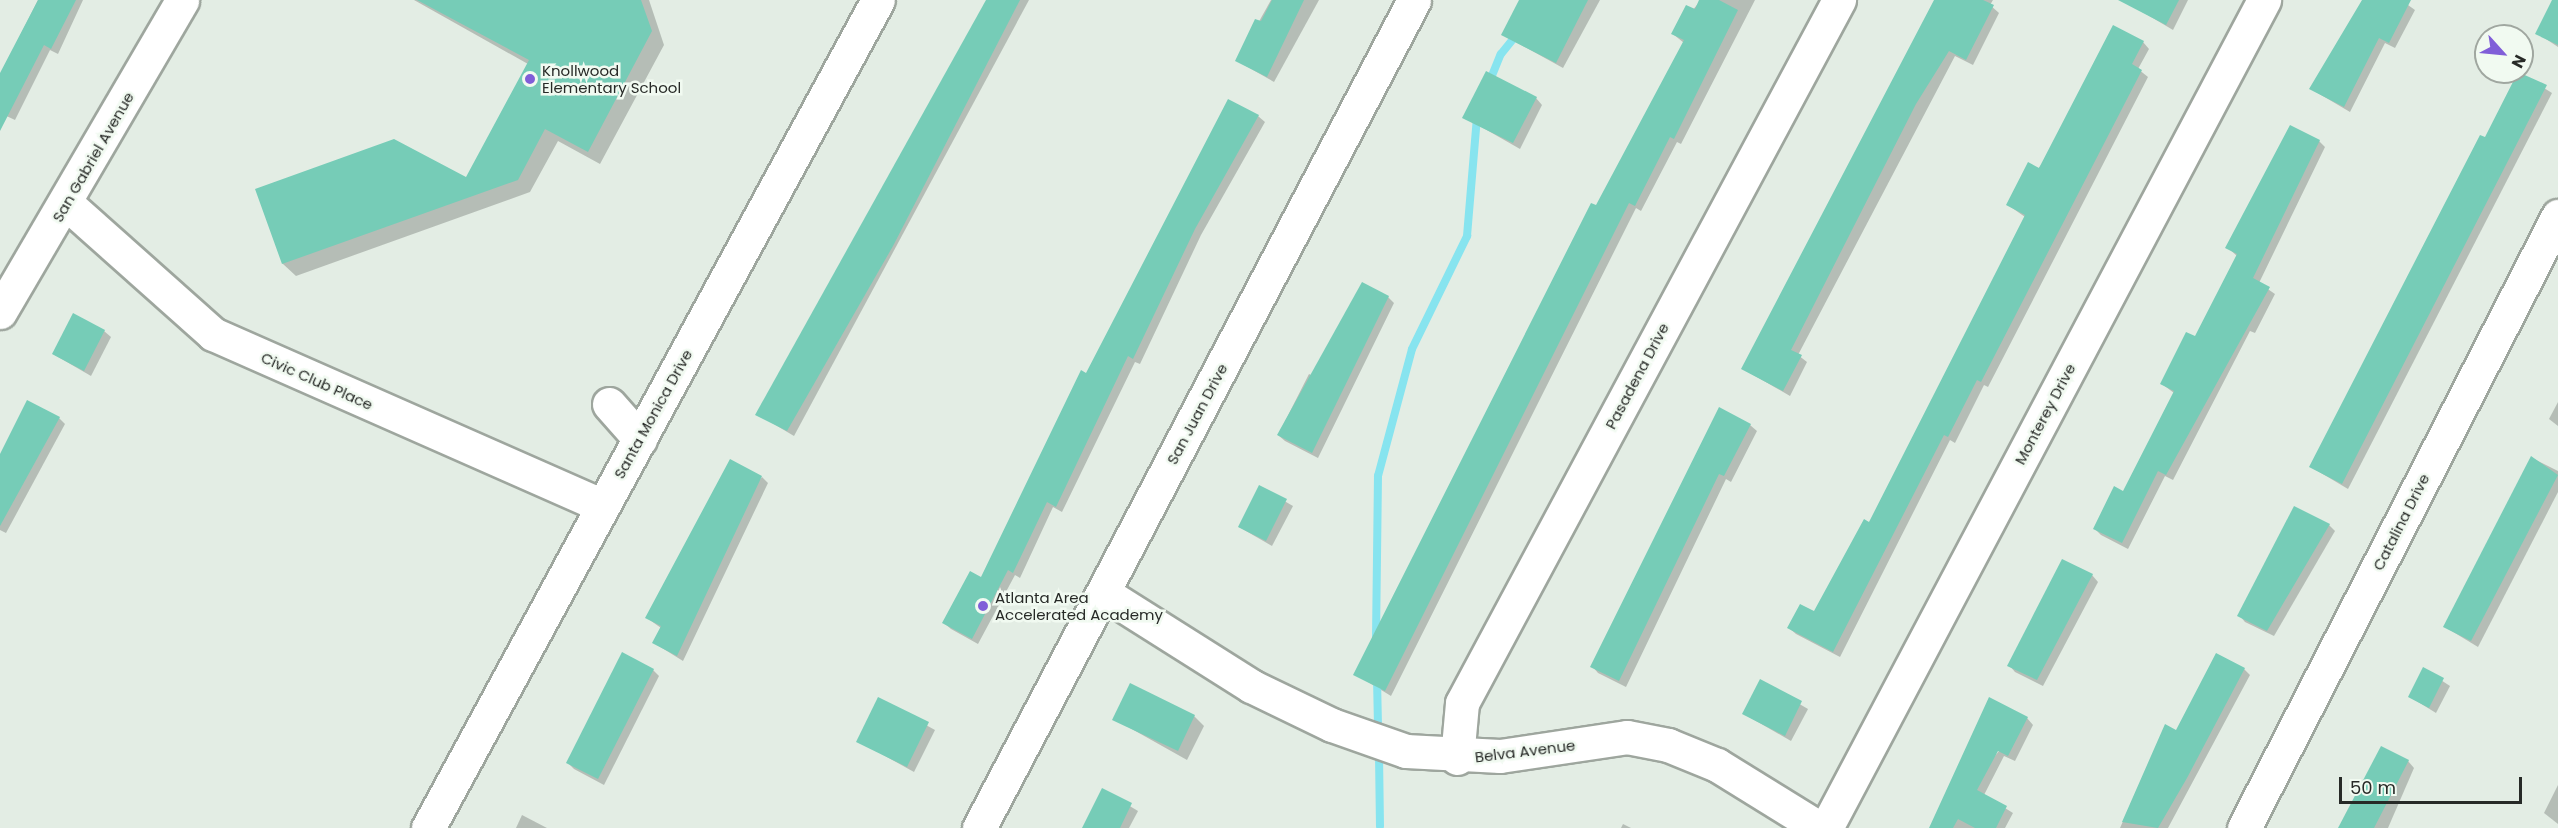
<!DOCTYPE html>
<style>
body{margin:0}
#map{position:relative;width:2558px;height:828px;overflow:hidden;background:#e3ede4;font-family:Poppins,sans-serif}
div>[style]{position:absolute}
.shadow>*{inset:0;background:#0003}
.stream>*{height:8px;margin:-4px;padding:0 4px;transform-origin:4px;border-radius:4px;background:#87e4ef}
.building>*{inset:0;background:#76ccb7}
.roads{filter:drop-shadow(2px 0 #9ea69e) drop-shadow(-2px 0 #9ea69e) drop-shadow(0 2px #9ea69e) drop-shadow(0 -2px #9ea69e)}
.minor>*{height:33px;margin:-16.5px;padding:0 16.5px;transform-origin:16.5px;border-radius:16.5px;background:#fff}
.dots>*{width:16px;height:16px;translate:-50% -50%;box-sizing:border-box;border:3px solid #f1faf1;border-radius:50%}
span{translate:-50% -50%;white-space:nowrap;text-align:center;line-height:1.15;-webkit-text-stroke:5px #f1faf1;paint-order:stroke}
.poi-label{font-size:15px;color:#272a27}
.left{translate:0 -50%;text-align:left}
.street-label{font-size:15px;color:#272a27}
.north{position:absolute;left:2474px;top:24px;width:60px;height:60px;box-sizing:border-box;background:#f1faf1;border:2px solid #a0a7a0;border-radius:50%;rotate:117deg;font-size:16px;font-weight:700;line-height:24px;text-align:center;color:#272a27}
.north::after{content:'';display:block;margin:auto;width:21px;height:27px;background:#805ed8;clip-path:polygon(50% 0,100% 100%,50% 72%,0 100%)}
.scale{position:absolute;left:2339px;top:777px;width:183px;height:27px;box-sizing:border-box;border:3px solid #272a27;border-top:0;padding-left:8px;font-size:18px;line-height:21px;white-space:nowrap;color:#272a27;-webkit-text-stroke:4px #f1faf1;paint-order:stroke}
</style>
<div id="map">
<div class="shadow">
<i style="clip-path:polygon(38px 0,83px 0,58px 54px,50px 50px,15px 120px,0 113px,0 76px)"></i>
<i style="clip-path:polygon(414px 0,649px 0,664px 45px,600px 164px,558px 141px,530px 192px,296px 276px,283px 264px,257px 189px,466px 179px,528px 64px)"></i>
<i style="clip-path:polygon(987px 0,1029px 0,794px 436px,757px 414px)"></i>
<i style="clip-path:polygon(1271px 0,1319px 0,1274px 82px,1237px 61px)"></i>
<i style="clip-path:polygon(1521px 0,1600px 0,1563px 68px,1503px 35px)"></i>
<i style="clip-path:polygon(1701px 0,1755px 0,1681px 144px,1677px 142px,1641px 211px,1636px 208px,1391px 696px,1355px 674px,1684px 43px,1673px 34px)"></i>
<i style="clip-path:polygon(1937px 0,1993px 0,1990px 5px,1999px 13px,1973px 65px,1955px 56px,1798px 355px,1807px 362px,1790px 396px,1743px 369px)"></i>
<i style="clip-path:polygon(2146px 0,2188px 0,2173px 30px,2141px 11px)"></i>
<i style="clip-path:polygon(2364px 0,2401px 0,2415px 10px,2395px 48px,2385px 43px,2350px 112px,2311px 89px)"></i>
<i style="clip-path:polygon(2553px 0,2558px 0,2558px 47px,2537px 33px)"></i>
<i style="clip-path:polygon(2143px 42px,2149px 49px,2138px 69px,2148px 77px,1988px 387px,1984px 385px,1955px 443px,1950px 440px,1840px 657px,1796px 634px,1789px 628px,1815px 613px,1870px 524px,2025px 217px,2008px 205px)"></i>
<i style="clip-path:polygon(2520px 73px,2552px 93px,2348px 489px,2311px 467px)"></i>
<i style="clip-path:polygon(1536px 98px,1542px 105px,1520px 149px,1464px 117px)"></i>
<i style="clip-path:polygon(1258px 116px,1265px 122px,1201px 235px,1140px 364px,1135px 362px,1062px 512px,1053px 507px,1020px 578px,1015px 575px,978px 644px,951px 629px,944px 623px,982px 579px,1087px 375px)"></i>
<i style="clip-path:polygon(2319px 141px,2325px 147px,2259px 283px,2275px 294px,2255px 333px,2250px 331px,2173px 480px,2165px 476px,2128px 549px,2101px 535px,2094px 528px,2123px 493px,2174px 393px,2162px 384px,2195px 338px,2237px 256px,2227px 247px)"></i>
<i style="clip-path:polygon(1388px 297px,1394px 303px,1318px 458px,1285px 441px,1278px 435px,1309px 374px,1315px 377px)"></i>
<i style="clip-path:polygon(104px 331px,111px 337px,91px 376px,53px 354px)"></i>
<i style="clip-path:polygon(2558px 402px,2558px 426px,2549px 419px)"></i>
<i style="clip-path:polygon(59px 418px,65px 424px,6px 533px,0 530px,0 457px)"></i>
<i style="clip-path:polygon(1750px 425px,1757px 431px,1731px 482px,1726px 479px,1626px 687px,1598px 673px,1592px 666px)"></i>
<i style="clip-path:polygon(2532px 458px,2558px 471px,2558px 492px,2478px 647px,2445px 627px)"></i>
<i style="clip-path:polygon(762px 477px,768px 483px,683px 661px,654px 643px,661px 628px,647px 618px)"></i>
<i style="clip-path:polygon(1260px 487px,1293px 506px,1272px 546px,1239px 527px)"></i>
<i style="clip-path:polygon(2329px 525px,2335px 531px,2274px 636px,2245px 622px,2239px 615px)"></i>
<i style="clip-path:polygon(2092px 575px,2098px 582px,2043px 686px,2015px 672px,2009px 665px)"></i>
<i style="clip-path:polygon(2244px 669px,2250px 675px,2168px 828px,2120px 828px,2165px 726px,2176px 732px)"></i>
<i style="clip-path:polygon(2424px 669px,2450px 686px,2436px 713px,2410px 697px)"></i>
<i style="clip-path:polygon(653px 670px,659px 676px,604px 785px,574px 769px,568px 763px)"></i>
<i style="clip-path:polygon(1760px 681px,1808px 709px,1791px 741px,1744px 714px)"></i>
<i style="clip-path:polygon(879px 699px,935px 730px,914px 772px,858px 741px)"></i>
<i style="clip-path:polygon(1194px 716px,1204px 726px,1187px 760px,1114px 719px)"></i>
<i style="clip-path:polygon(2027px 718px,2033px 725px,2015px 761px,2004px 756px,1984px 795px,2013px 813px,2005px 828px,1934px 828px)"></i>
<i style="clip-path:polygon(2408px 761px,2414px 768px,2388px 828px,2340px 828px)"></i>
<i style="clip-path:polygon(2558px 785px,2558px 824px,2544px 813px)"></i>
<i style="clip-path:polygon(1103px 790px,1138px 811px,1129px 828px,1084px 828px)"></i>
<i style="clip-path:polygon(522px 815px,547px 828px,516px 828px)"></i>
<i style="clip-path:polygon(1623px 824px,1631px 828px,1621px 828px)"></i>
</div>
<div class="stream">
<i style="left:1489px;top:83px;width:31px;rotate:-68deg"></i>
<i style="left:1501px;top:54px;width:26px;rotate:-51deg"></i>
<i style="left:1376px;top:639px;width:163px;rotate:-89.3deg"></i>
<i style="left:1378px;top:476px;width:131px;rotate:-75deg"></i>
<i style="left:1412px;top:349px;width:126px;rotate:-64deg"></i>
<i style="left:1467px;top:236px;width:120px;rotate:-85.2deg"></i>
<i style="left:1377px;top:678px;width:49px;rotate:88.8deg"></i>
<i style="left:1379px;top:755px;width:71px;rotate:89.2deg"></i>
</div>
<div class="building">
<i style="clip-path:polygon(38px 0,76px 0,51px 49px,44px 45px,0 131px,0 73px)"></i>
<i style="clip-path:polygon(417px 0,641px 0,652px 31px,588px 152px,545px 129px,518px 180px,282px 264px,255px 189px,394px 139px,466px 177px,529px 60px)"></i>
<i style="clip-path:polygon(986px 0,1020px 0,893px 246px,787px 431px,755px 415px)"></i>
<i style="clip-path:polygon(1272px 0,1304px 0,1267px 77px,1235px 61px,1255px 19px,1261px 21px)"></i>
<i style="clip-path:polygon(1519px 0,1588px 0,1556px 63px,1501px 35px)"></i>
<i style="clip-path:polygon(1699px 0,1719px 0,1738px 10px,1674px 139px,1670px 137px,1635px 206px,1629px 203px,1385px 691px,1353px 675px,1591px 203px,1596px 205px,1684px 40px,1671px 34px,1686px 5px,1695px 9px)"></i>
<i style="clip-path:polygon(1934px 0,1983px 0,1994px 5px,1966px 60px,1949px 51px,1916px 104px,1791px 350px,1802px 355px,1783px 391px,1741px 369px)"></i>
<i style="clip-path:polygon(2118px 0,2179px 0,2166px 25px)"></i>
<i style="clip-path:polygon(2362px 0,2411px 0,2389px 43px,2379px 38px,2344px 107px,2309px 89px)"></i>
<i style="clip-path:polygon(2552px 0,2558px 0,2558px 45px,2535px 34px)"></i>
<i style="clip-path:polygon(2113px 25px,2144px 41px,2132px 64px,2142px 70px,1981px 382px,1977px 380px,1948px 437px,1944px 435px,1833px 652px,1787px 628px,1800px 604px,1814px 611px,1864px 519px,1869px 522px,2025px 215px,2006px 205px,2028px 162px,2039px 168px)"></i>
<i style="clip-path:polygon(1486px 71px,1537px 97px,1513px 143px,1462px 118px)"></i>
<i style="clip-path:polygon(2518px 72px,2547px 85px,2342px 484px,2309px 467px,2480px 135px,2485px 137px)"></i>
<i style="clip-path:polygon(1228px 99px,1259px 115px,1195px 229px,1133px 359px,1128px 356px,1056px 507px,1047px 502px,1013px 573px,1008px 570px,972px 639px,942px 623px,970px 571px,981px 577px,1081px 370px,1086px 373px)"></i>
<i style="clip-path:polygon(2290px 125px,2320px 140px,2253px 278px,2270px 287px,2166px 475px,2158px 471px,2122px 543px,2093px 529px,2114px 486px,2123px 491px,2174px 391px,2160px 384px,2186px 332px,2195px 336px,2237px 254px,2225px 248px)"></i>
<i style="clip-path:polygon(1362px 282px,1389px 296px,1312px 453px,1277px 435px)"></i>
<i style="clip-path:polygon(73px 313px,105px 330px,84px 371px,52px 354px)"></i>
<i style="clip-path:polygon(27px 400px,60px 417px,0 526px,0 454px)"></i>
<i style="clip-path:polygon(1719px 407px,1751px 424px,1724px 476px,1719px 474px,1619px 681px,1590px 667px)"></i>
<i style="clip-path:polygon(2531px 456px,2558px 475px,2471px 641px,2443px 627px)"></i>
<i style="clip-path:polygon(730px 459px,762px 476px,677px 656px,652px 643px,661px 626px,645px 618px)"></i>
<i style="clip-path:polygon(1259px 485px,1287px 499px,1266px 541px,1238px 527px)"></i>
<i style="clip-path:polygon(2294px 506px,2330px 524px,2267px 631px,2237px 616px)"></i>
<i style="clip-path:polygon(2062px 559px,2093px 574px,2037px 680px,2007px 666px)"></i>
<i style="clip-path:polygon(622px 652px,654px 669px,598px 779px,566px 763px)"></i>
<i style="clip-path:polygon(2216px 653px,2245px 668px,2187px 778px,2158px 828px,2122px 822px,2165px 724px,2176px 730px)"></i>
<i style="clip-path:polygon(2423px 667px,2444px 678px,2429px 708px,2408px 697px)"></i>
<i style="clip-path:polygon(1760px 679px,1802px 701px,1785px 736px,1742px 714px)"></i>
<i style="clip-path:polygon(1130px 683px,1195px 715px,1178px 751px,1112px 720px)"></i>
<i style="clip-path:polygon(878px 697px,929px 722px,907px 767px,856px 742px)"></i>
<i style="clip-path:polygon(1989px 697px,2028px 717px,2008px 756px,1998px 751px,1977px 790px,2007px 806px,1996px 828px,1975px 828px,1958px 819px,1953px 828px,1929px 828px)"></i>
<i style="clip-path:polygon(2381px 746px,2409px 760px,2374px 828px,2338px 828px)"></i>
<i style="clip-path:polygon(1102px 788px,1132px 803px,1120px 828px,1082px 828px)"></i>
</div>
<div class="roads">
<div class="minor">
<i style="left:66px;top:203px;width:197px;rotate:41.7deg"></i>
<i style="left:213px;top:334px;width:426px;rotate:23.8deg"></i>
<i style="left:0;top:312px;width:361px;rotate:-59.7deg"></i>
<i style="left:609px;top:404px;width:47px;rotate:48.5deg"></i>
<i style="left:1104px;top:593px;width:174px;rotate:32.3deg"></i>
<i style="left:1251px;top:686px;width:90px;rotate:25.7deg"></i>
<i style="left:1332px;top:725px;width:78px;rotate:19.4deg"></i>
<i style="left:1406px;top:751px;width:94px;rotate:3deg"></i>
<i style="left:1500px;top:756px;width:128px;rotate:-8.5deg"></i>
<i style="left:1627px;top:737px;width:42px;rotate:11deg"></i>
<i style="left:1668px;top:745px;width:53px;rotate:22.2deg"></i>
<i style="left:1717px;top:765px;width:120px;rotate:31.7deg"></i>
<i style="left:1457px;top:758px;width:55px;rotate:-84.8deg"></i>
<i style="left:1462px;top:703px;width:798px;rotate:-61.8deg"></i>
<i style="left:428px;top:828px;width:942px;rotate:-61.48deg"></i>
<i style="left:979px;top:828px;width:935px;rotate:-62.28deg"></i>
<i style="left:1826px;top:828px;width:937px;rotate:-62.12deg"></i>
<i style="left:2244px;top:828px;width:688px;rotate:-62.84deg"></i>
</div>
</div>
<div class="dots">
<i style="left:530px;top:79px;background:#805ed8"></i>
<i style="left:983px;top:606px;background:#805ed8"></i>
</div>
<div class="poi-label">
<span class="left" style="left:542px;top:79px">Knollwood<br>Elementary School</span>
<span class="left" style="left:995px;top:606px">Atlanta Area<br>Accelerated Academy</span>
</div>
<div class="street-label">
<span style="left:93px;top:157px;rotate:-60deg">San Gabriel Avenue</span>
<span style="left:1637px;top:376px;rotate:-62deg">Pasadena Drive</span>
<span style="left:317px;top:381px;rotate:24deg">Civic Club Place</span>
<span style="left:653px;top:414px;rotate:-61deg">Santa Monica Drive</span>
<span style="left:1197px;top:414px;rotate:-62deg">San Juan Drive</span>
<span style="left:2045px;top:414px;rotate:-62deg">Monterey Drive</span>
<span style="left:2401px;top:522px;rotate:-63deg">Catalina Drive</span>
<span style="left:1525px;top:751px;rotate:-7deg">Belva Avenue</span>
</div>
<div class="north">N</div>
<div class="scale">50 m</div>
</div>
